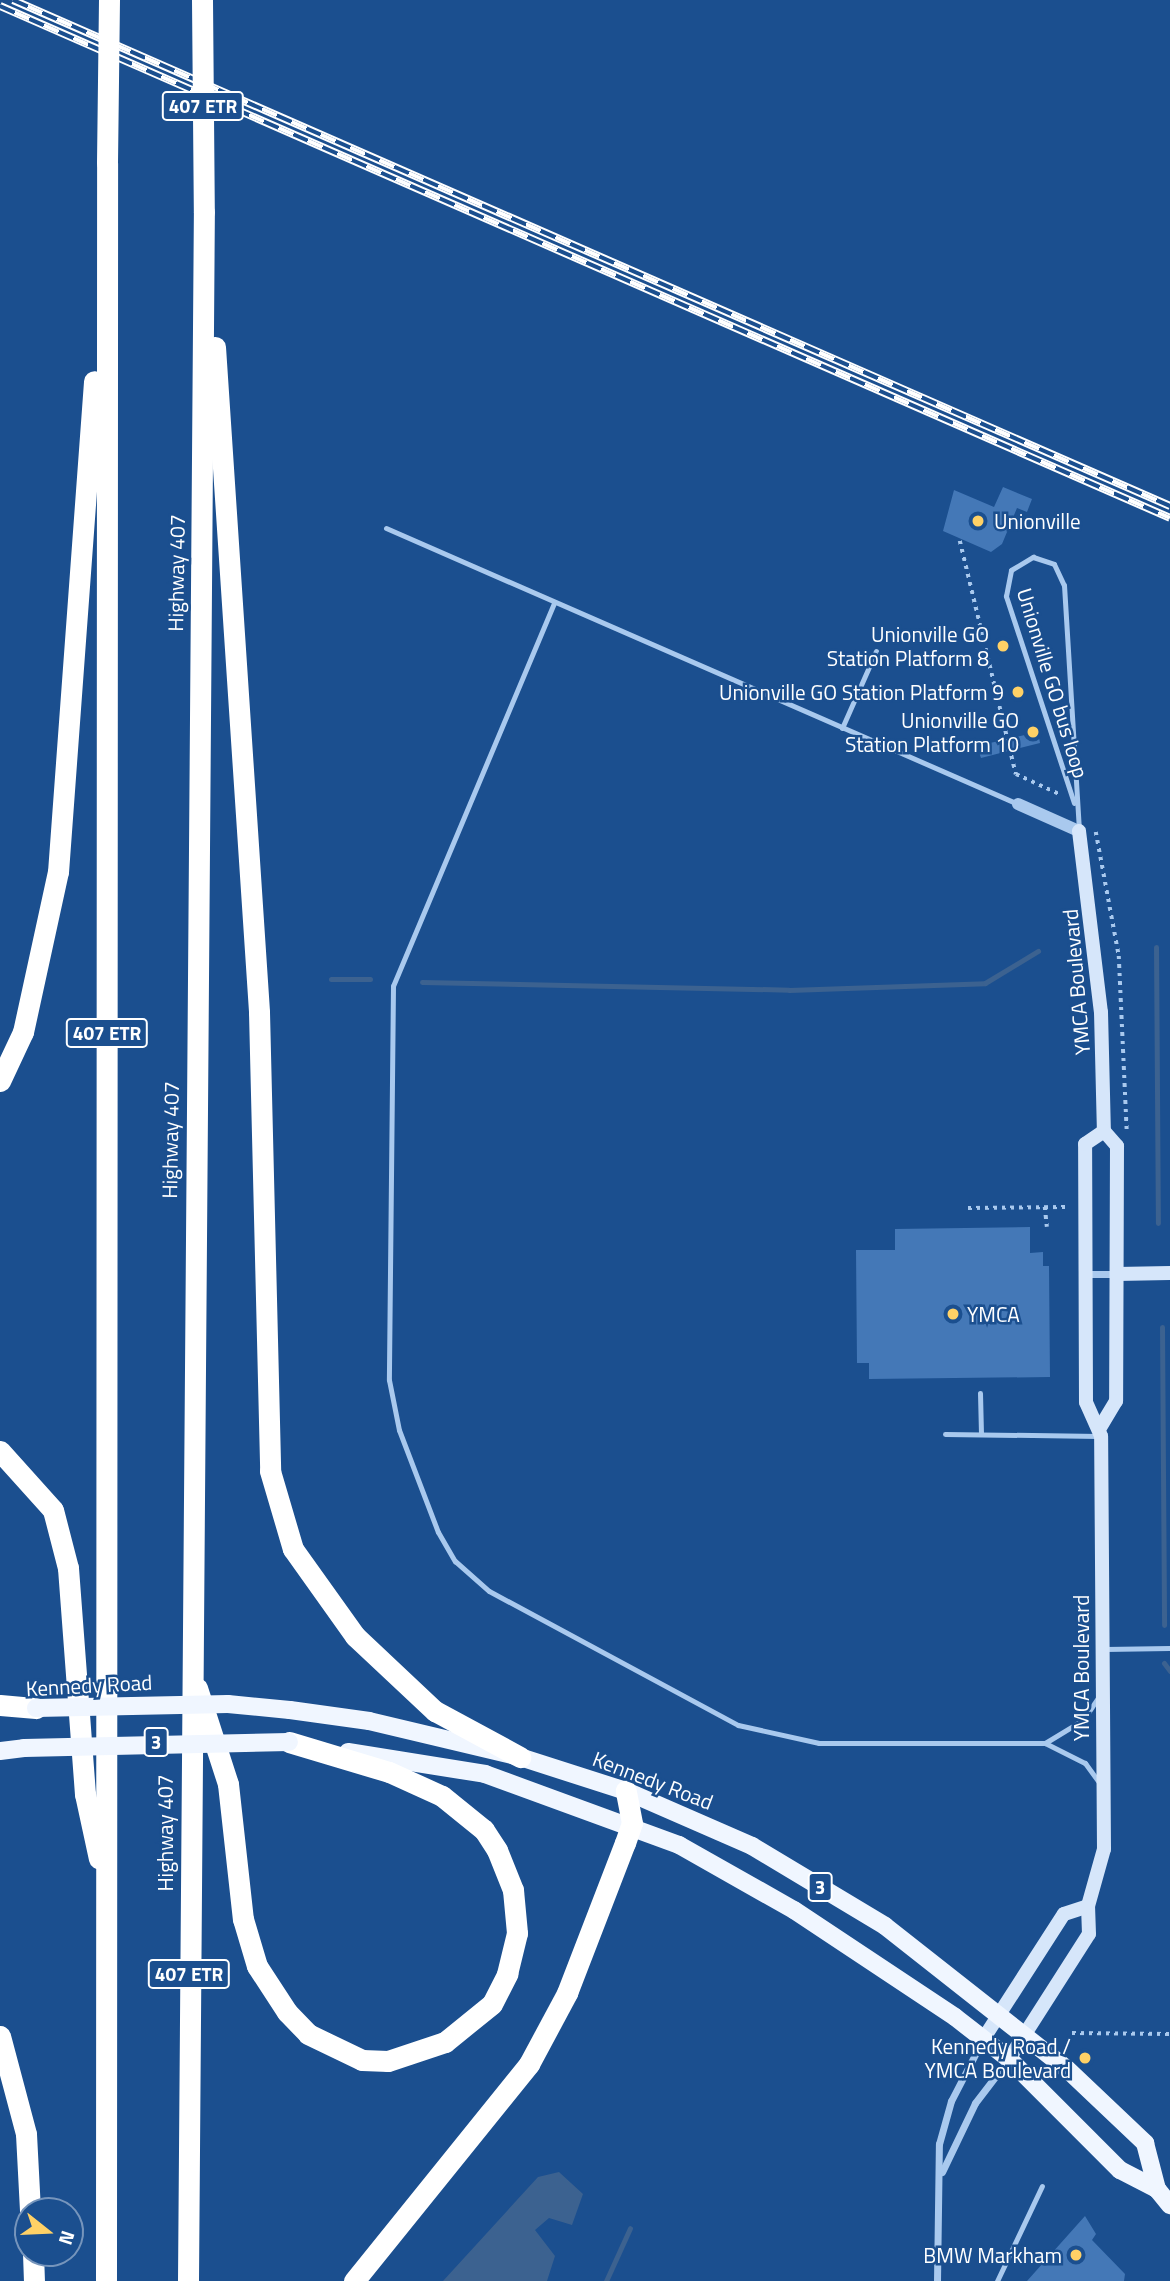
<!DOCTYPE html>
<style>
body{margin:0}
#map{position:relative;width:1170px;height:2281px;overflow:hidden;background:#1b4f8f;font-family:"Titillium Web",sans-serif}
div>[style]{position:absolute}
.water>*{inset:0;background:#3c6290}
.stream>*{height:5px;margin:-2.5px;padding:0 2.5px;transform-origin:2.5px;border-radius:2.5px;background:#3c6290}
.building>*{inset:0;background:#4478b7}
.path>*{height:3.5px;margin-top:-1.75px;transform-origin:0;background:repeating-linear-gradient(90deg,#a9c9ee 0 3.5px,transparent 0 8.5px)}
.service>*{height:5px;margin:-2.5px;padding:0 2.5px;transform-origin:2.5px;border-radius:2.5px;background:#a9c9ee}
.minor>*{height:7px;margin:-3.5px;padding:0 3.5px;transform-origin:3.5px;border-radius:3.5px;background:#a9c9ee}
.tertiary>*{height:12px;margin:-6px;padding:0 6px;transform-origin:6px;border-radius:6px;background:#a9c9ee}
.secondary>*{height:14px;margin:-7px;padding:0 7px;transform-origin:7px;border-radius:7px;background:#d6e6fa}
.primary>*{height:18px;margin:-9px;padding:0 9px;transform-origin:9px;border-radius:9px;background:#f0f6ff}
.motorway>*{height:21px;margin:-10.5px;padding:0 10.5px;transform-origin:10.5px;border-radius:10.5px;background:#fff}
.rail>*{height:8px;margin-top:-4px;transform-origin:0;background:repeating-linear-gradient(90deg,#1b4f8f 0 16px,#fff 0 32px);box-sizing:border-box;border-block:2px solid #fff}
.primary-bridge>*{height:18px;margin:-9px;padding:0 9px;transform-origin:9px;border-radius:9px;background:#f0f6ff}
.motorway-bridge>*{height:21px;margin:-10.5px;padding:0 10.5px;transform-origin:10.5px;border-radius:10.5px;background:#fff}
.dots>*{width:19px;height:19px;translate:-50% -50%;box-sizing:border-box;border:4px solid #1b4f8f;border-radius:50%}
span{translate:-50% -50%;white-space:nowrap;text-align:center;line-height:1.15;-webkit-text-stroke:5px #1b4f8f;paint-order:stroke}
.shield-label span{padding:2px 5px;background:#1b4f8f;border:2px solid;border-radius:5px;-webkit-text-stroke-width:0}
.shield-label{font-size:19px;color:#fff;font-weight:700}
.poi-label{font-size:21px;color:#fff}
.left{translate:0 -50%;text-align:left}
.right{translate:-100% -50%;text-align:right}
.street-label{font-size:21px;color:#fff}
.north{position:absolute;left:14px;top:2197px;width:70px;height:70px;box-sizing:border-box;background:#1b4f8f;border:2px solid #7695bc;border-radius:50%;rotate:108deg;font-size:19px;font-weight:700;line-height:28px;text-align:center;color:#fff}
.north::after{content:'';display:block;margin:auto;width:24px;height:32px;background:#ffd166;clip-path:polygon(50% 0,100% 100%,50% 72%,0 100%)}
</style>
<div id="map">
<div class="water">
<i style="clip-path:polygon(559px 2172px,583px 2194px,572px 2225px,549px 2218px,535px 2230px,555px 2256px,547px 2281px,443px 2281px,538px 2177px)"></i>
</div>
<div class="stream">
<i style="left:1156px;top:947px;width:276px;rotate:89.6deg"></i>
<i style="left:331px;top:979px;width:39px"></i>
<i style="left:422px;top:982px;width:367px;rotate:1.2deg"></i>
<i style="left:789px;top:990px;width:196px;rotate:-2deg"></i>
<i style="left:985px;top:983px;width:62px;rotate:-31.1deg"></i>
<i style="left:1162px;top:1327px;width:298px;rotate:89.6deg"></i>
<i style="left:1164px;top:1663px;width:10px;rotate:53deg"></i>
<i style="left:606px;top:2281px;width:58px;rotate:-65.6deg"></i>
</div>
<div class="building">
<i style="clip-path:polygon(1003px 487px,1032px 499px,1027px 512px,1017px 508px,1002px 544px,991px 552px,943px 531px,954px 490px,994px 507px)"></i>
<i style="clip-path:polygon(1038px 732px,1040px 743px,981px 758px,977px 746px)"></i>
<i style="clip-path:polygon(1030px 1227px,1030px 1253px,1043px 1252px,1043px 1266px,1049px 1266px,1050px 1377px,869px 1379px,869px 1363px,857px 1363px,856px 1250px,895px 1250px,895px 1229px)"></i>
<i style="clip-path:polygon(1085px 2216px,1096px 2234px,1092px 2240px,1125px 2274px,1124px 2281px,1027px 2281px)"></i>
</div>
<div class="path">
<i style="left:960px;top:541px;width:240px;rotate:76.5deg"></i>
<i style="left:1016px;top:774px;width:47px;rotate:24.9deg"></i>
<i style="left:1096px;top:832px;width:126px;rotate:79.5deg"></i>
<i style="left:1119px;top:956px;width:177px;rotate:87.4deg"></i>
<i style="left:1045px;top:1207px;width:20px;rotate:84deg"></i>
<i style="left:968px;top:1208px;width:97px;rotate:-0.6deg"></i>
<i style="left:1072px;top:2033px;width:98px;rotate:0.6deg"></i>
</div>
<div class="service">
<i style="left:386px;top:528px;width:690px;rotate:23.59deg"></i>
<i style="left:554px;top:603px;width:415px;rotate:112.8deg"></i>
<i style="left:393px;top:986px;width:394px;rotate:90.6deg"></i>
<i style="left:389px;top:1380px;width:51px;rotate:78.7deg"></i>
<i style="left:399px;top:1430px;width:109px;rotate:69.1deg"></i>
<i style="left:438px;top:1532px;width:34px;rotate:60deg"></i>
<i style="left:455px;top:1561px;width:45px;rotate:41.4deg"></i>
<i style="left:489px;top:1591px;width:283px;rotate:28.3deg"></i>
<i style="left:738px;top:1725px;width:83px;rotate:12.5deg"></i>
<i style="left:819px;top:1743px;width:226px"></i>
<i style="left:1045px;top:1743px;width:45px;rotate:26.6deg"></i>
<i style="left:1085px;top:1763px;width:26px;rotate:54deg"></i>
<i style="left:842px;top:728px;width:84px;rotate:-66.2deg"></i>
<i style="left:1074px;top:803px;width:218px;rotate:-108.2deg"></i>
<i style="left:1006px;top:596px;width:26px;rotate:-79deg"></i>
<i style="left:1011px;top:570px;width:26px;rotate:-31deg"></i>
<i style="left:1033px;top:557px;width:22px;rotate:18deg"></i>
<i style="left:1054px;top:564px;width:23px;rotate:65deg"></i>
<i style="left:1064px;top:585px;width:245px;rotate:86.5deg"></i>
<i style="left:980px;top:1393px;width:41px;rotate:88.6deg"></i>
<i style="left:945px;top:1434px;width:154px;rotate:0.7deg"></i>
<i style="left:1105px;top:1649px;width:65px;rotate:-0.9deg"></i>
<i style="left:1045px;top:1743px;width:44px;rotate:-31.2deg"></i>
<i style="left:1083px;top:1720px;width:30px;rotate:-56deg"></i>
<i style="left:997px;top:2281px;width:105px;rotate:-64.7deg"></i>
</div>
<div class="minor">
<i style="left:1086px;top:1274px;width:30px"></i>
<i style="left:942px;top:2172px;width:76px;rotate:-64.4deg"></i>
<i style="left:975px;top:2103px;width:54px;rotate:-52.5deg"></i>
<i style="left:937px;top:2281px;width:137px;rotate:-89.2deg"></i>
<i style="left:939px;top:2144px;width:45px;rotate:-74.4deg"></i>
<i style="left:951px;top:2101px;width:68px;rotate:-62.7deg"></i>
</div>
<div class="tertiary">
<i style="left:1018px;top:804px;width:67px;rotate:23.9deg"></i>
</div>
<div class="secondary">
<i style="left:1079px;top:831px;width:182px;rotate:83.1deg"></i>
<i style="left:1101px;top:1012px;width:119px;rotate:88.6deg"></i>
<i style="left:1104px;top:1131px;width:20px;rotate:49deg"></i>
<i style="left:1117px;top:1146px;width:255px;rotate:90.2deg"></i>
<i style="left:1116px;top:1401px;width:31px;rotate:121deg"></i>
<i style="left:1117px;top:1274px;width:53px;rotate:-1.1deg"></i>
<i style="left:982px;top:2041px;width:151px;rotate:-57.2deg"></i>
<i style="left:1064px;top:1914px;width:25px;rotate:-18deg"></i>
<i style="left:1009px;top:2059px;width:148px;rotate:-57.4deg"></i>
<i style="left:1089px;top:1934px;width:28px;rotate:-92deg"></i>
<i style="left:1088px;top:1906px;width:59px;rotate:-74.3deg"></i>
<i style="left:1104px;top:1849px;width:413px;rotate:-90.4deg"></i>
<i style="left:1101px;top:1436px;width:37px;rotate:-114deg"></i>
<i style="left:1086px;top:1402px;width:258px;rotate:-90.2deg"></i>
<i style="left:1085px;top:1144px;width:23px;rotate:-34deg"></i>
</div>
<div class="primary">
<i style="left:290px;top:1710px;width:80px;rotate:7.9deg"></i>
<i style="left:369px;top:1721px;width:155px;rotate:13.4deg"></i>
<i style="left:520px;top:1757px;width:111px;rotate:17.8deg"></i>
<i style="left:626px;top:1791px;width:137px;rotate:23.6deg"></i>
<i style="left:752px;top:1846px;width:155px;rotate:31deg"></i>
<i style="left:885px;top:1926px;width:231px;rotate:38.2deg"></i>
<i style="left:1067px;top:2069px;width:108px;rotate:43.5deg"></i>
<i style="left:1145px;top:2143px;width:48px;rotate:75.4deg"></i>
<i style="left:0;top:1751px;width:24px;rotate:-7deg"></i>
<i style="left:348px;top:1752px;width:139px;rotate:9.1deg"></i>
<i style="left:485px;top:1774px;width:207px;rotate:20.1deg"></i>
<i style="left:679px;top:1845px;width:132px;rotate:29.5deg"></i>
<i style="left:794px;top:1910px;width:193px;rotate:33.6deg"></i>
<i style="left:955px;top:2017px;width:68px;rotate:37.9deg"></i>
<i style="left:1009px;top:2059px;width:157px;rotate:45deg"></i>
<i style="left:1120px;top:2170px;width:42px;rotate:27.2deg"></i>
<i style="left:1157px;top:2189px;width:21px;rotate:51deg"></i>
</div>
<div class="motorway">
<i style="left:215px;top:347px;width:666px;rotate:86.21deg"></i>
<i style="left:259px;top:1012px;width:459px;rotate:88.6deg"></i>
<i style="left:270px;top:1471px;width:81px;rotate:73.6deg"></i>
<i style="left:293px;top:1549px;width:107px;rotate:54.5deg"></i>
<i style="left:355px;top:1636px;width:110px;rotate:43.2deg"></i>
<i style="left:435px;top:1711px;width:97px;rotate:28.4deg"></i>
<i style="left:0;top:1081px;width:54px;rotate:-64.9deg"></i>
<i style="left:23px;top:1032px;width:164px;rotate:-77.7deg"></i>
<i style="left:58px;top:872px;width:492px;rotate:-85.8deg"></i>
<i style="left:0;top:1451px;width:79px;rotate:48.1deg"></i>
<i style="left:53px;top:1510px;width:60px;rotate:75.5deg"></i>
<i style="left:68px;top:1568px;width:227px;rotate:85.7deg"></i>
<i style="left:85px;top:1794px;width:66px;rotate:77.8deg"></i>
<i style="left:197px;top:1688px;width:101px;rotate:72.1deg"></i>
<i style="left:228px;top:1784px;width:136px;rotate:83.7deg"></i>
<i style="left:243px;top:1919px;width:49px;rotate:73.4deg"></i>
<i style="left:257px;top:1966px;width:55px;rotate:56.9deg"></i>
<i style="left:287px;top:2012px;width:30px;rotate:46deg"></i>
<i style="left:308px;top:2034px;width:60px;rotate:25.7deg"></i>
<i style="left:362px;top:2060px;width:26px;rotate:2deg"></i>
<i style="left:388px;top:2061px;width:60px;rotate:-18.4deg"></i>
<i style="left:445px;top:2042px;width:60px;rotate:-39deg"></i>
<i style="left:492px;top:2004px;width:34px;rotate:-63deg"></i>
<i style="left:507px;top:1974px;width:42px;rotate:-76.3deg"></i>
<i style="left:517px;top:1933px;width:43px;rotate:-95.3deg"></i>
<i style="left:513px;top:1890px;width:43px;rotate:-111.8deg"></i>
<i style="left:497px;top:1850px;width:24px;rotate:-123deg"></i>
<i style="left:484px;top:1830px;width:54px;rotate:-141deg"></i>
<i style="left:442px;top:1796px;width:58px;rotate:-155.6deg"></i>
<i style="left:389px;top:1772px;width:104px;rotate:-163.3deg"></i>
<i style="left:0;top:1705px;width:36px;rotate:5deg"></i>
<i style="left:0;top:2036px;width:101px;rotate:75.1deg"></i>
<i style="left:26px;top:2134px;width:77px;rotate:87deg"></i>
<i style="left:33px;top:2253px;width:28px;rotate:88deg"></i>
<i style="left:106px;top:2281px;width:2118px;rotate:-89.97deg"></i>
<i style="left:188px;top:2281px;width:2069px;rotate:-89.56deg"></i>
<i style="left:354px;top:2281px;width:279px;rotate:-51.1deg"></i>
<i style="left:529px;top:2064px;width:81px;rotate:-61.8deg"></i>
<i style="left:567px;top:1993px;width:161px;rotate:-68.9deg"></i>
<i style="left:625px;top:1843px;width:21px;rotate:-71deg"></i>
<i style="left:632px;top:1823px;width:33px;rotate:-101deg"></i>
</div>
<div class="rail">
<i style="left:13px;top:0;width:1263px;rotate:23.62deg"></i>
<i style="left:0;top:6px;width:1277px;rotate:23.63deg"></i>
</div>
<div class="primary-bridge">
<i style="left:36px;top:1708px;width:192px;rotate:-1.2deg"></i>
<i style="left:228px;top:1704px;width:62px;rotate:5.5deg"></i>
<i style="left:24px;top:1748px;width:265px;rotate:-1.3deg"></i>
</div>
<div class="motorway-bridge">
<i style="left:202px;top:0;width:212px;rotate:89.5deg"></i>
<i style="left:107px;top:163px;width:163px;rotate:-89.3deg"></i>
</div>
<div class="dots">
<i style="left:978px;top:521px;background:#ffd166"></i>
<i style="left:1003px;top:646px;background:#ffd166"></i>
<i style="left:1018px;top:692px;background:#ffd166"></i>
<i style="left:1033px;top:732px;background:#ffd166"></i>
<i style="left:953px;top:1314px;background:#ffd166"></i>
<i style="left:1085px;top:2058px;background:#ffd166"></i>
<i style="left:1076px;top:2255px;background:#ffd166"></i>
</div>
<div class="shield-label">
<span style="left:203px;top:106px">407 ETR</span>
<span style="left:107px;top:1033px">407 ETR</span>
<span style="left:156px;top:1742px">3</span>
<span style="left:820px;top:1887px">3</span>
<span style="left:189px;top:1974px">407 ETR</span>
</div>
<div class="poi-label">
<span class="left" style="left:994px;top:521px">Unionville</span>
<span class="right" style="left:989px;top:646px">Unionville GO<br>Station Platform 8</span>
<span class="right" style="left:1004px;top:692px">Unionville GO Station Platform 9</span>
<span class="right" style="left:1019px;top:732px">Unionville GO<br>Station Platform 10</span>
<span class="left" style="left:967px;top:1314px">YMCA</span>
<span class="right" style="left:1071px;top:2058px">Kennedy Road /<br>YMCA Boulevard</span>
<span class="right" style="left:1062px;top:2255px">BMW Markham</span>
</div>
<div class="street-label">
<span style="left:176px;top:573px;rotate:-89deg">Highway 407</span>
<span style="left:1053px;top:683px;rotate:73deg">Unionville GO bus loop</span>
<span style="left:1076px;top:982px;rotate:-95deg">YMCA Boulevard</span>
<span style="left:170px;top:1140px;rotate:-89deg">Highway 407</span>
<span style="left:1081px;top:1668px;rotate:-90deg">YMCA Boulevard</span>
<span style="left:89px;top:1685px;rotate:-3deg">Kennedy Road</span>
<span style="left:653px;top:1780px;rotate:21deg">Kennedy Road</span>
<span style="left:165px;top:1833px;rotate:-90deg">Highway 407</span>
</div>
<div class="north">N</div>
</div>
